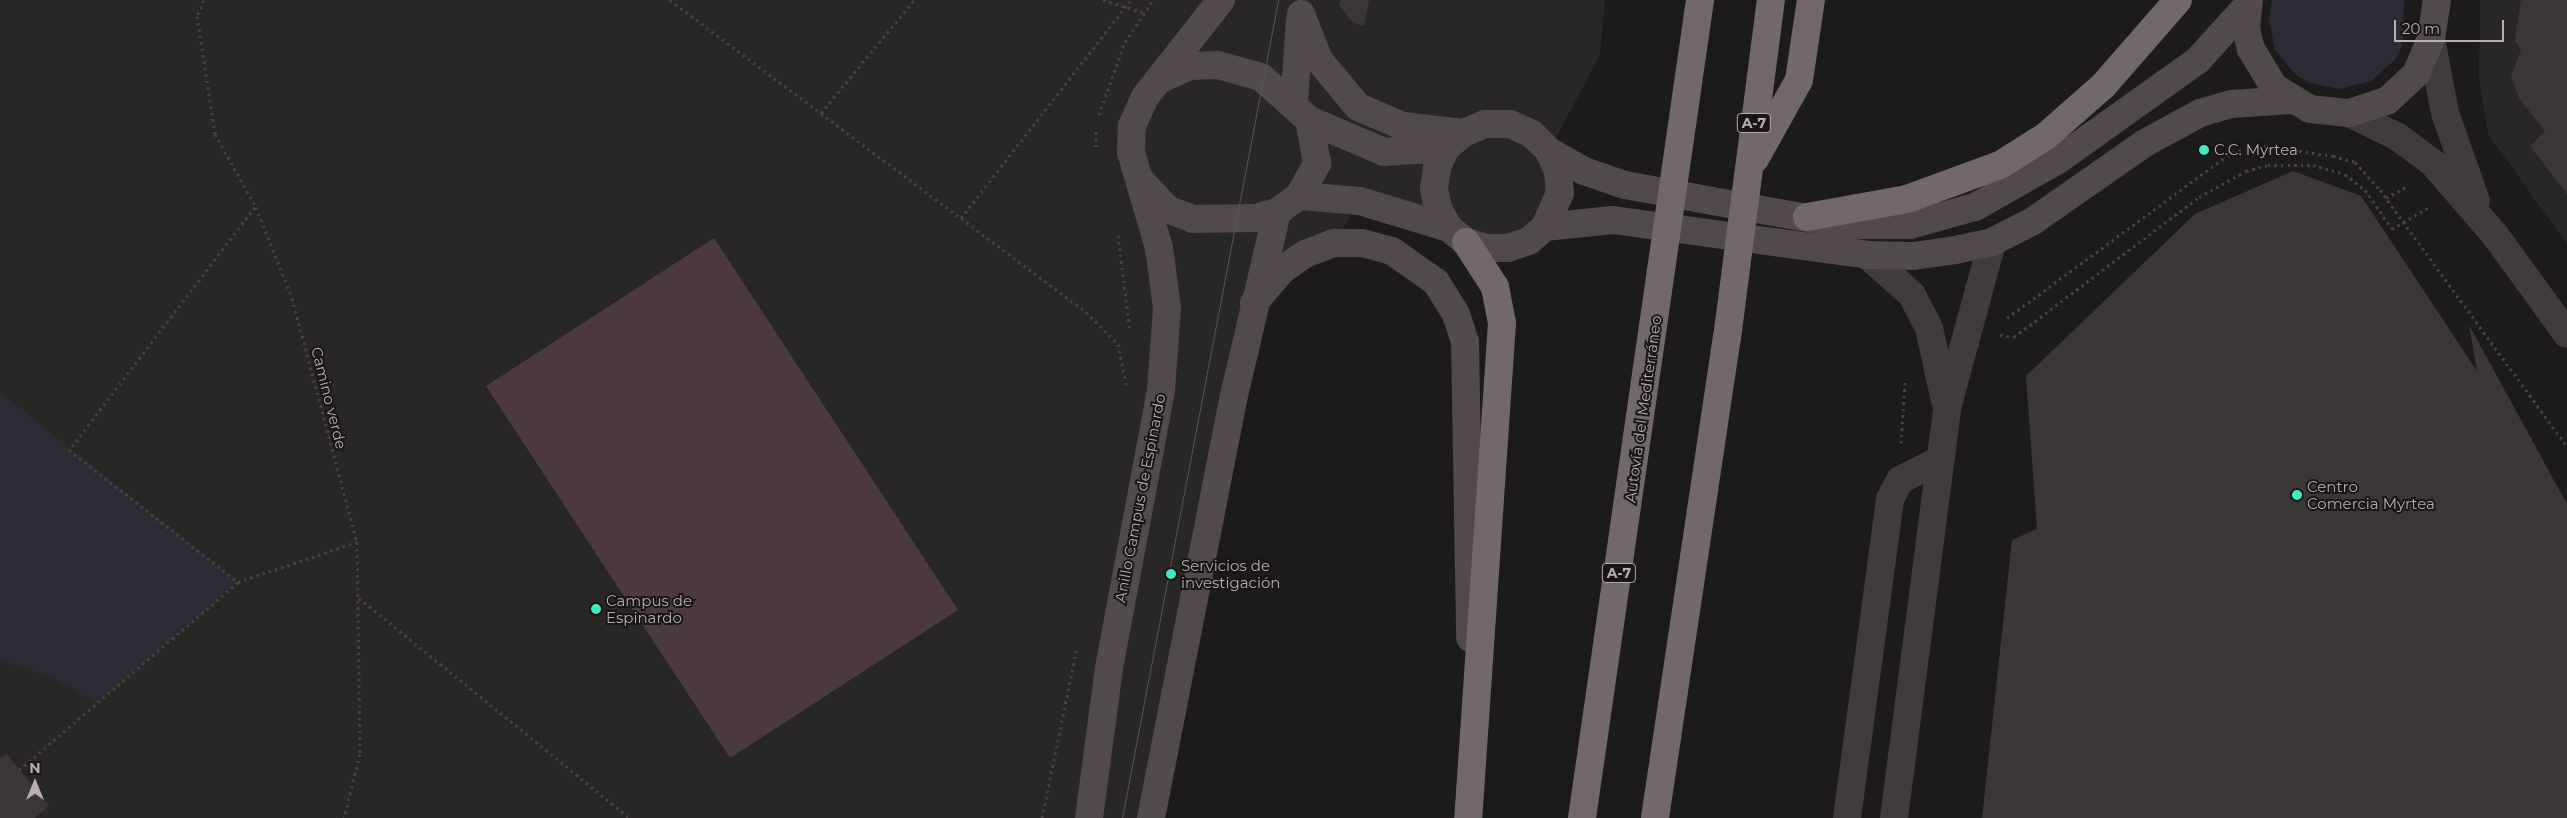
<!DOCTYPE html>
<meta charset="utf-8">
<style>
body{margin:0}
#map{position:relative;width:2567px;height:818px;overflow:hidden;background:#1c1a1a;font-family:Montserrat,sans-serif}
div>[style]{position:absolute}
.built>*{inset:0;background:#292626}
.green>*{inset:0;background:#2c2a34}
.water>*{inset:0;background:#4c3942}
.building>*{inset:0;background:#3b3737}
.path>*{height:3px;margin-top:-1.5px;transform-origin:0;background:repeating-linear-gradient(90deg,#484142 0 2.5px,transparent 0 6.5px)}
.minor>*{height:28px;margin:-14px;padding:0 14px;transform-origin:14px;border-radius:14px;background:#413b3b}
.secondary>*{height:28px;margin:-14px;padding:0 14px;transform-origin:14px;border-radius:14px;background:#51494a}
.motorway>*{height:28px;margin:-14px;padding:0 14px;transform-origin:14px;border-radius:14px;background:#726769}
.tram>*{height:1px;margin:-0.5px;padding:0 0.5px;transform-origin:0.5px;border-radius:0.5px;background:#5c5455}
.dots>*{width:14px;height:14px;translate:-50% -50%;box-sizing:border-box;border:2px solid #171515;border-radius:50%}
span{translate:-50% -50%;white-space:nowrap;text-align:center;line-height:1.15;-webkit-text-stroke:4px #171515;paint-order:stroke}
.shield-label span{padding:1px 4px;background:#171515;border:1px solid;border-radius:4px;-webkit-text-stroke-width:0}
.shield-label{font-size:14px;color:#bbadb0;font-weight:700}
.poi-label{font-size:15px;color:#bbadb0}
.left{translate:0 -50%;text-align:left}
.street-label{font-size:15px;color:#bbadb0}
.north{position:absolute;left:10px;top:758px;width:50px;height:50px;-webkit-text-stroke:4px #171515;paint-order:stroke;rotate:0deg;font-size:14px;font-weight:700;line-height:20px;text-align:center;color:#bbadb0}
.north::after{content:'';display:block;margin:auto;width:18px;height:22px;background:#bbadb0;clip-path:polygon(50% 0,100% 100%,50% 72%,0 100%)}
.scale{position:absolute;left:2394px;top:20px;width:110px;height:22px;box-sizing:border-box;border:2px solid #bbadb0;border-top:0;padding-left:6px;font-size:15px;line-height:18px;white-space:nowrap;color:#bbadb0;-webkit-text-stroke:4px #171515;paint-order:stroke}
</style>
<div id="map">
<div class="built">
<i style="clip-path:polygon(0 0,1605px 0,1600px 55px,1549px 151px,1560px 193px,1508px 248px,1360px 201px,1334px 243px,1254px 303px,1151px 818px,0 818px)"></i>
<i style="clip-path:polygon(2480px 0,2567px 0,2567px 244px,2488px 134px,2479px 79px)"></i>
</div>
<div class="green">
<i style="clip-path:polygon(2272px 0,2404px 0,2402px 46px,2395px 60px,2371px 81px,2340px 89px,2309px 83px,2295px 74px,2275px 50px,2269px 19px)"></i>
<i style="clip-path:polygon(0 392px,238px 582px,96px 704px,51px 677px,0 660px)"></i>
</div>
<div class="water">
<i style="clip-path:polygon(714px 238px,958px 610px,730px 758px,486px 386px)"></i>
</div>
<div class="building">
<i style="clip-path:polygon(1340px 0,1369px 0,1364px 26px,1353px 23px,1339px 5px)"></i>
<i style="clip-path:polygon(2521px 0,2567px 0,2567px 194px,2530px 146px,2545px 131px,2519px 98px,2511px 76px,2521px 50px,2515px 40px)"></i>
<i style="clip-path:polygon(2293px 171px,2361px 196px,2477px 371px,2469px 325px,2567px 504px,2567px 818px,1982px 818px,2012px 540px,2037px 529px,2026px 376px,2195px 214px)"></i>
<i style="clip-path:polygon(7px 754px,49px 806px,35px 818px,0 818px,0 759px)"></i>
</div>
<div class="path">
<i style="left:204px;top:0;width:17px;rotate:114deg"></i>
<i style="left:197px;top:16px;width:119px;rotate:81.3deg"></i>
<i style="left:215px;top:134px;width:84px;rotate:60.7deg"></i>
<i style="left:256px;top:207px;width:98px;rotate:68.4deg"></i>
<i style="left:292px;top:298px;width:253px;rotate:75.1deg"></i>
<i style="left:357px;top:542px;width:212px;rotate:89.2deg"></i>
<i style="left:360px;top:754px;width:66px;rotate:104deg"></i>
<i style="left:670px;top:0;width:520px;rotate:36.87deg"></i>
<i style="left:1086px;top:312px;width:45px;rotate:45deg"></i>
<i style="left:1118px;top:344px;width:41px;rotate:78.7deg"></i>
<i style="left:1103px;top:0;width:45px;rotate:16.8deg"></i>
<i style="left:821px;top:113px;width:146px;rotate:-50.5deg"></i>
<i style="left:1099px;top:115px;width:77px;rotate:-70.4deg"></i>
<i style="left:1125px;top:42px;width:50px;rotate:-56.3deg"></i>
<i style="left:1096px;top:147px;width:16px;rotate:-90deg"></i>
<i style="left:2386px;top:198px;width:26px;rotate:-29deg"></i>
<i style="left:255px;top:207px;width:306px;rotate:127.4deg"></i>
<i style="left:69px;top:450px;width:214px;rotate:38deg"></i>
<i style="left:238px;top:582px;width:126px;rotate:-18.6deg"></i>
<i style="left:961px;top:218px;width:276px;rotate:-52.1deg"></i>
<i style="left:1118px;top:235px;width:97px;rotate:82.9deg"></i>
<i style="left:2007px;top:318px;width:280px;rotate:-36.4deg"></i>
<i style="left:2232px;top:152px;width:36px;rotate:-10deg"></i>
<i style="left:2267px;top:146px;width:67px;rotate:8.6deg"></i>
<i style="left:2333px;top:156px;width:23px;rotate:15deg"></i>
<i style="left:2355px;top:162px;width:38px;rotate:48deg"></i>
<i style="left:2380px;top:190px;width:317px;rotate:53.9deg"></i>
<i style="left:2000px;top:335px;width:14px;rotate:8deg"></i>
<i style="left:2014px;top:337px;width:232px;rotate:-37.1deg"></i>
<i style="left:2199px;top:197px;width:54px;rotate:-29deg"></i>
<i style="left:2246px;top:171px;width:23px;rotate:-15deg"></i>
<i style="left:2268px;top:165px;width:45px"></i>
<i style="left:2313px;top:165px;width:33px;rotate:16deg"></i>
<i style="left:2345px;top:174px;width:26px;rotate:39deg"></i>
<i style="left:2365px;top:190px;width:47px;rotate:55.3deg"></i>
<i style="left:2392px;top:229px;width:43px;rotate:-30.7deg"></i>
<i style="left:1901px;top:443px;width:61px;rotate:-86.2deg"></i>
<i style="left:359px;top:598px;width:349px;rotate:39.1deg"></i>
<i style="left:19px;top:770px;width:289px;rotate:-40.6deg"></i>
<i style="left:1042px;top:818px;width:175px;rotate:-78.4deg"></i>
</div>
<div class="minor">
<i style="left:2431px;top:38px;width:76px;rotate:79.4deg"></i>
<i style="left:2445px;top:113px;width:93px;rotate:70.6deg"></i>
<i style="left:2349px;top:113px;width:55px;rotate:26.1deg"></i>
<i style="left:2398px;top:137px;width:44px;rotate:36.6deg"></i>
<i style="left:2433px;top:163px;width:95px;rotate:49.3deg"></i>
<i style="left:2495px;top:235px;width:122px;rotate:54deg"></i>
<i style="left:1867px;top:255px;width:60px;rotate:41.6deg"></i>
<i style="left:1912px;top:295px;width:37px;rotate:63deg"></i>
<i style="left:1929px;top:328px;width:75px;rotate:77.6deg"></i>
<i style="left:1847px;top:818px;width:322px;rotate:-82.3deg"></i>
<i style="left:1890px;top:499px;width:21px;rotate:-62deg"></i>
<i style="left:1900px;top:480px;width:45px;rotate:-26.6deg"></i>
<i style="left:1894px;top:818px;width:413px;rotate:-82.6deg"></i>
<i style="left:1947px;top:408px;width:172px;rotate:-74.8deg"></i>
</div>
<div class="secondary">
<i style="left:2249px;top:0;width:28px;rotate:96deg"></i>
<i style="left:2246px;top:28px;width:22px;rotate:77deg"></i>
<i style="left:2251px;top:49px;width:44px;rotate:58.8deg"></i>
<i style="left:2274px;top:87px;width:42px;rotate:31.4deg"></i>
<i style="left:2310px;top:109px;width:39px;rotate:6deg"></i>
<i style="left:2349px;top:113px;width:40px;rotate:-18deg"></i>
<i style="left:2387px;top:101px;width:40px;rotate:-43deg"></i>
<i style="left:2416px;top:74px;width:39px;rotate:-67deg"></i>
<i style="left:2431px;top:38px;width:38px;rotate:-81deg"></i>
<i style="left:1301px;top:14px;width:49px;rotate:68.6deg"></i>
<i style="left:1319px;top:60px;width:61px;rotate:50.3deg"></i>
<i style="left:1358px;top:107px;width:49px;rotate:22.9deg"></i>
<i style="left:1403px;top:126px;width:60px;rotate:6.7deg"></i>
<i style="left:1294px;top:104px;width:84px;rotate:-85.9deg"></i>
<i style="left:1309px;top:120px;width:82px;rotate:23.1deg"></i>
<i style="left:1384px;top:152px;width:62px;rotate:-3.7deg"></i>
<i style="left:1549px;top:151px;width:22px;rotate:66deg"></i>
<i style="left:1558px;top:171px;width:22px;rotate:85deg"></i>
<i style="left:1560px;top:193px;width:37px;rotate:114deg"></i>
<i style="left:1545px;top:227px;width:21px;rotate:139deg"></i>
<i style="left:1529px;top:241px;width:22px;rotate:162deg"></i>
<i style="left:1508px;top:248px;width:22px;rotate:180deg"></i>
<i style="left:1486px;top:248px;width:21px;rotate:-163deg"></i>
<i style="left:1466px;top:242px;width:22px;rotate:-141deg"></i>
<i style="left:1449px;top:228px;width:22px;rotate:-120deg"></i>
<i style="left:1438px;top:209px;width:20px;rotate:-101deg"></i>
<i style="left:1434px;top:189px;width:22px;rotate:-82deg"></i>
<i style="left:1437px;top:167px;width:21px;rotate:-65deg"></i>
<i style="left:1446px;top:148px;width:23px;rotate:-41deg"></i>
<i style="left:1463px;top:133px;width:24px;rotate:-22deg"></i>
<i style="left:1485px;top:124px;width:25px"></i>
<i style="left:1510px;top:124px;width:24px;rotate:24deg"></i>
<i style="left:1532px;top:134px;width:24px;rotate:45deg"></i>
<i style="left:1549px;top:151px;width:40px;rotate:29.7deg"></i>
<i style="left:1584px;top:171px;width:43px;rotate:18.9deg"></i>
<i style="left:1625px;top:185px;width:224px;rotate:10.3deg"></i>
<i style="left:1845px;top:225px;width:65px"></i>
<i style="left:1910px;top:225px;width:67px;rotate:-15.5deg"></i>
<i style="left:1975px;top:207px;width:95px;rotate:-29.5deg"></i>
<i style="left:2058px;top:160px;width:172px;rotate:-35.5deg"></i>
<i style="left:2198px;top:60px;width:73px;rotate:-47.8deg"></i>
<i style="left:1142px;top:182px;width:37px;rotate:47deg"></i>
<i style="left:1167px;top:209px;width:28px;rotate:21deg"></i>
<i style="left:1193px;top:219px;width:63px;rotate:-0.9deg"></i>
<i style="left:1256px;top:218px;width:22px;rotate:-16deg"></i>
<i style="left:1277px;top:212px;width:27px;rotate:-36deg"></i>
<i style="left:1299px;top:196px;width:38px;rotate:-61deg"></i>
<i style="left:1317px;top:163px;width:44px;rotate:-100.5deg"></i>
<i style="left:1309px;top:120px;width:64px;rotate:-138.1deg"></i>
<i style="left:1261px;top:77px;width:46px;rotate:-164.7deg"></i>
<i style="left:1217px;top:65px;width:27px;rotate:178deg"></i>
<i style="left:1190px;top:66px;width:27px;rotate:156deg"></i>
<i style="left:1299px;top:196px;width:61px;rotate:4.7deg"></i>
<i style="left:1360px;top:201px;width:93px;rotate:16.9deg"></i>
<i style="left:1545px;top:227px;width:68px;rotate:-5.9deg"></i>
<i style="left:1613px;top:220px;width:256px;rotate:7.8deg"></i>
<i style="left:1867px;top:255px;width:47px;rotate:1.2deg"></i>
<i style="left:1914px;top:256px;width:41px;rotate:-8.3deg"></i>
<i style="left:1955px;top:250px;width:38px;rotate:-12deg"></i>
<i style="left:1992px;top:242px;width:46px;rotate:-27.1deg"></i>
<i style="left:2033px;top:221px;width:136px;rotate:-34.9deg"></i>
<i style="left:2145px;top:143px;width:63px;rotate:-28.6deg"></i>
<i style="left:2200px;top:113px;width:33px;rotate:-16deg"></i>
<i style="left:2232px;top:104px;width:60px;rotate:-3.8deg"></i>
<i style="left:1254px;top:303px;width:43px;rotate:-49.7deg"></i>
<i style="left:1282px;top:270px;width:28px;rotate:-35deg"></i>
<i style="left:1305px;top:254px;width:31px;rotate:-21deg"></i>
<i style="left:1334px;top:243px;width:28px"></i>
<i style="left:1362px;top:243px;width:31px;rotate:15deg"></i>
<i style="left:1392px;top:251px;width:54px;rotate:35.2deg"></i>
<i style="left:1436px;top:282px;width:38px;rotate:58deg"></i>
<i style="left:1456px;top:314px;width:29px;rotate:72deg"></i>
<i style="left:1465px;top:342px;width:296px;rotate:89deg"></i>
<i style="left:1089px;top:818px;width:151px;rotate:-82.4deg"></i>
<i style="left:1109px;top:668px;width:283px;rotate:-79.4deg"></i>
<i style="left:1161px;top:390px;width:82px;rotate:-85.8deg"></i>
<i style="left:1167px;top:308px;width:61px;rotate:-97.6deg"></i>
<i style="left:1159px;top:248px;width:100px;rotate:-106.3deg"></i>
<i style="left:1131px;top:152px;width:26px;rotate:-88deg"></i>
<i style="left:1132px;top:126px;width:32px;rotate:-66deg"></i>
<i style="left:1145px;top:97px;width:123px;rotate:-51.9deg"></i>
<i style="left:1151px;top:818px;width:426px;rotate:-78.9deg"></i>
<i style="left:1233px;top:400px;width:193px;rotate:-76.8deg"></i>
</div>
<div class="motorway">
<i style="left:1755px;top:159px;width:90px;rotate:-60.9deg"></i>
<i style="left:1799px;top:80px;width:81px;rotate:-81.5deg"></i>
<i style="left:1807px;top:217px;width:102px;rotate:-10.2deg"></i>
<i style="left:1907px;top:199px;width:99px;rotate:-20.1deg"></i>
<i style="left:2000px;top:165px;width:54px;rotate:-32.2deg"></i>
<i style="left:2046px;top:136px;width:76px;rotate:-41.3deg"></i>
<i style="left:2103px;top:86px;width:114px;rotate:-48.9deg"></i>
<i style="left:1466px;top:242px;width:54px;rotate:57.2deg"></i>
<i style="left:1495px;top:287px;width:37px;rotate:79deg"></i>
<i style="left:1502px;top:323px;width:496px;rotate:93.9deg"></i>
<i style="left:1582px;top:818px;width:826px;rotate:-81.79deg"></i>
<i style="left:1655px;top:818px;width:485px;rotate:-81.5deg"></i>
<i style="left:1727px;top:338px;width:341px;rotate:-82.6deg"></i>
</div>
<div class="tram">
<i style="left:1122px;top:818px;width:833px;rotate:-79.2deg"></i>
</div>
<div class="dots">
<i style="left:2204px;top:150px;background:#42ecc2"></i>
<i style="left:2297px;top:495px;background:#42ecc2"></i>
<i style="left:1171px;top:574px;background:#42ecc2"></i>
<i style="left:596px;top:609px;background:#42ecc2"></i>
</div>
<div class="shield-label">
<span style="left:1754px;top:123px">A-7</span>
<span style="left:1619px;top:573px">A-7</span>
</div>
<div class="poi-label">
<span class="left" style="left:2214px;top:150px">C.C. Myrtea</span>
<span class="left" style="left:2307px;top:495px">Centro<br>Comercia Myrtea</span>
<span class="left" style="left:1181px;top:574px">Servicios de<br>investigación</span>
<span class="left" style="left:606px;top:609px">Campus de<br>Espinardo</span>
</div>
<div class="street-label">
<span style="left:329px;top:398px;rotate:76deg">Camino verde</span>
<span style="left:1643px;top:409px;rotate:-82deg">Autovía del Mediterráneo</span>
<span style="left:1140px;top:498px;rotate:-79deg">Anillo Campus de Espinardo</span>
</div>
<div class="north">N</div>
<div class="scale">20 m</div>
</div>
